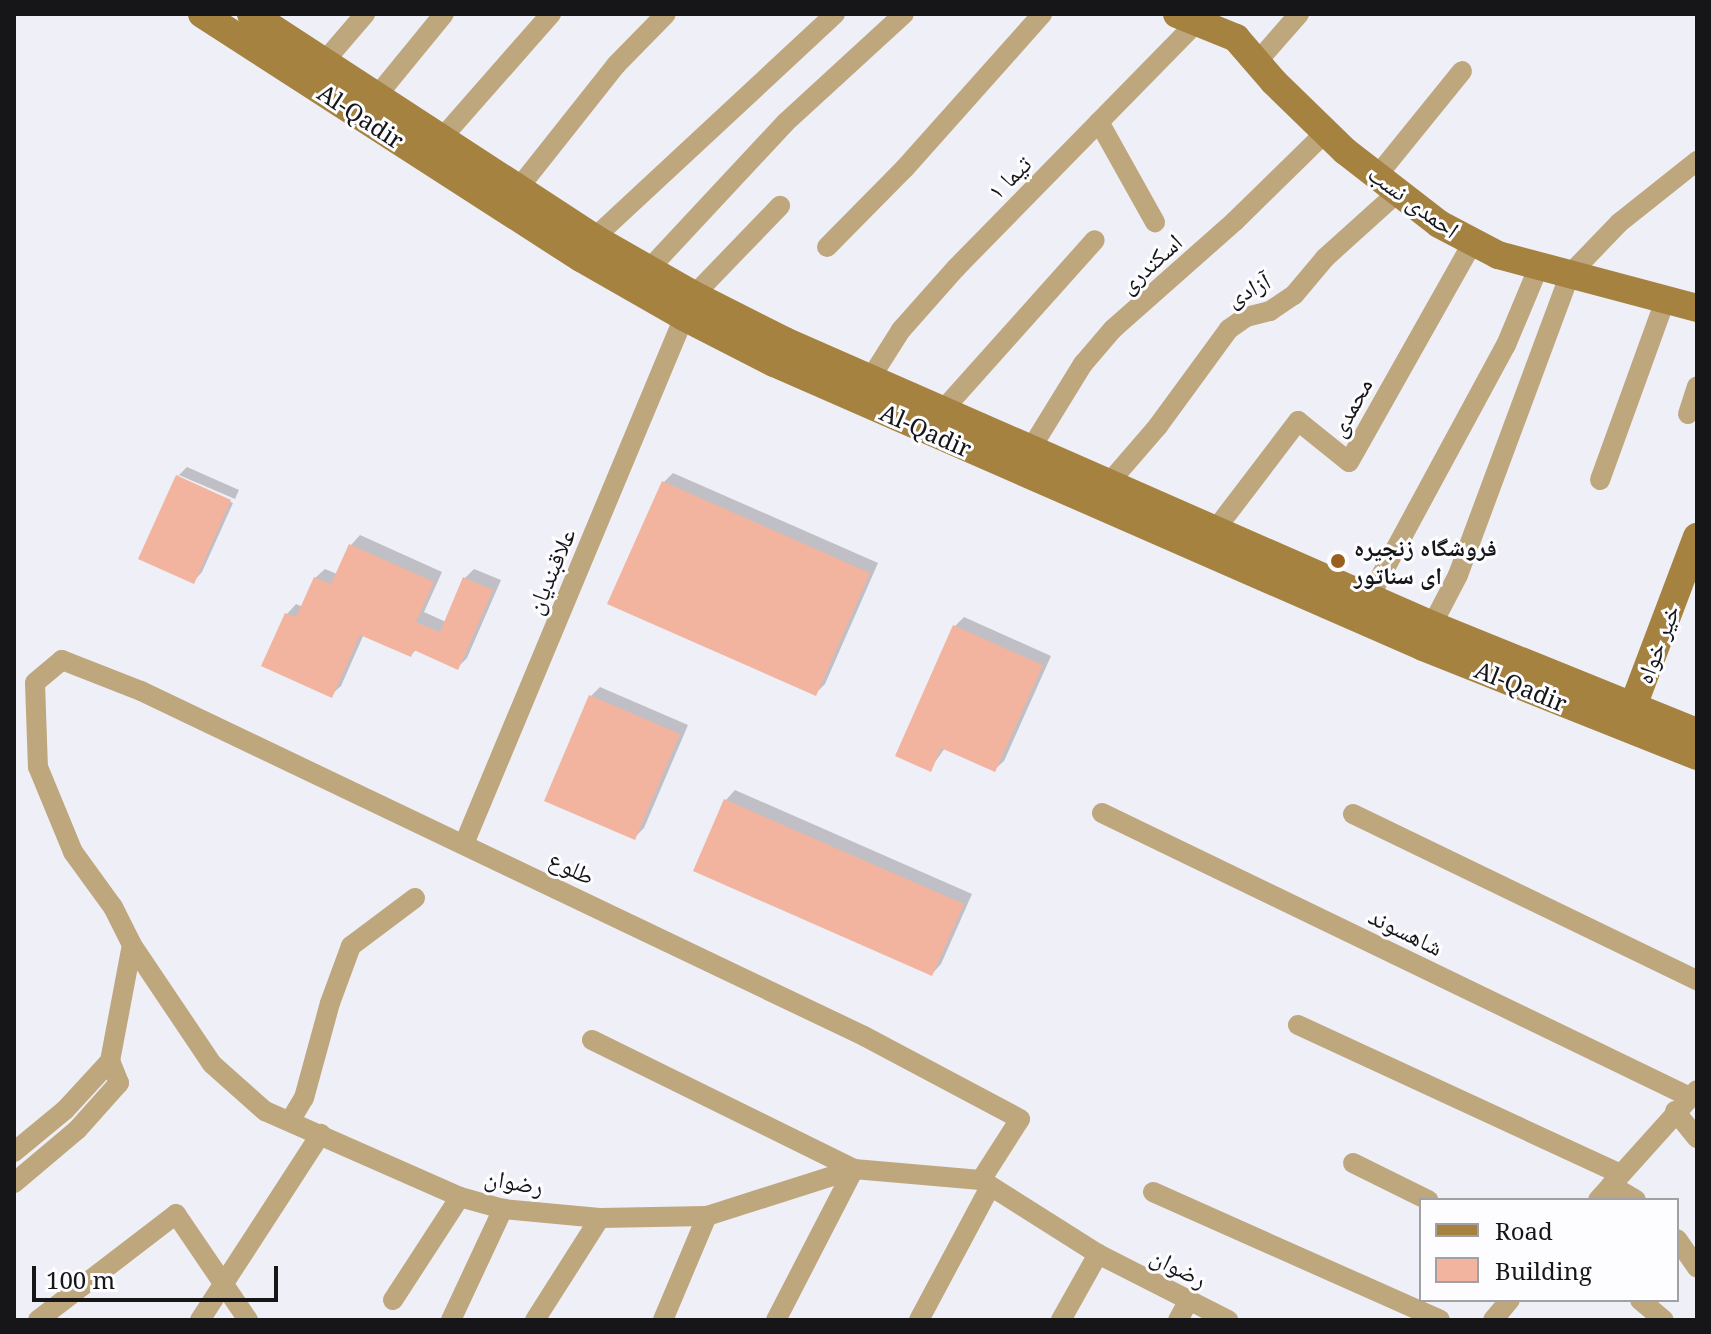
<!DOCTYPE html>
<meta charset="utf-8">
<style>
body{margin:0}
#map{position:relative;width:1711px;height:1334px;overflow:hidden;background:#efeff7;font-family:"Noto Serif","Noto Naskh Arabic",serif}
div>[style]{position:absolute}
.shadow>*{inset:0;background:#0003}
.building>*{inset:0;background:#f2b49f}
.street>*{height:20px;margin:-10px;padding:0 10px;transform-origin:10px;border-radius:10px;background:#bea67d}
.secondary>*{height:28px;margin:-14px;padding:0 14px;transform-origin:14px;border-radius:14px;background:#a58240}
.dots>*{width:22px;height:22px;translate:-50% -50%;box-sizing:border-box;border:4px solid #fdfdff;border-radius:50%}
span{translate:-50% -50%;white-space:nowrap;text-align:center;line-height:1.15;-webkit-text-stroke:6px #fdfdff;paint-order:stroke}
.street-label{font-size:24px;color:#161619}
.poi-label{font-size:24px;color:#161619;font-weight:700}
.left{translate:0 -50%;text-align:left}
.frame{position:absolute;inset:0;border:16px solid #161619;pointer-events:none}
.legend{position:absolute;left:1419px;top:1198px;width:260px;height:104px;box-sizing:border-box;background:#fdfdff;border:2px solid #a1a1a3;margin:0;padding:10px 14px;list-style:none;font-size:24px;color:#161619}
.legend li{display:flex;align-items:center;gap:16px;height:40px}
.legend b{width:40px;border:2px solid #a1a1a3}
.scale{position:absolute;left:32px;top:1266px;width:246px;height:36px;box-sizing:border-box;border:4px solid #161619;border-top:0;padding-left:10px;font-size:24px;line-height:28px;white-space:nowrap;color:#161619;-webkit-text-stroke:6px #fdfdff;paint-order:stroke}
</style>
<div id="map">
<div class="shadow">
<i style="clip-path:polygon(187px 467px,239px 490px,235px 499px,179px 475px)"></i>
<i style="clip-path:polygon(673px 473px,878px 563px,825px 684px,815px 694px,664px 482px)"></i>
<i style="clip-path:polygon(179px 475px,179px 479px,233px 503px,202px 572px,193px 582px,178px 476px)"></i>
<i style="clip-path:polygon(360px 535px,442px 572px,424px 612px,446px 622px,465px 578px,474px 569px,501px 580px,467px 658px,458px 667px,417px 649px,411px 655px,364px 634px,341px 686px,331px 695px,287px 614px,296px 604px,303px 607px,315px 578px,325px 569px,337px 574px,351px 545px)"></i>
<i style="clip-path:polygon(964px 617px,1051px 656px,1004px 761px,994px 770px,945px 748px,930px 769px,955px 626px)"></i>
<i style="clip-path:polygon(600px 687px,688px 725px,644px 828px,634px 838px,591px 696px)"></i>
<i style="clip-path:polygon(735px 790px,972px 894px,941px 964px,932px 974px,726px 800px)"></i>
</div>
<div class="building">
<i style="clip-path:polygon(176px 475px,231px 500px,194px 584px,138px 559px)"></i>
<i style="clip-path:polygon(662px 481px,870px 573px,816px 696px,607px 604px)"></i>
<i style="clip-path:polygon(349px 544px,434px 582px,416px 622px,440px 632px,463px 577px,493px 590px,458px 670px,414px 650px,411px 657px,360px 635px,332px 698px,261px 666px,285px 613px,296px 617px,314px 577px,331px 584px)"></i>
<i style="clip-path:polygon(953px 625px,1043px 665px,995px 772px,941px 748px,931px 772px,895px 756px)"></i>
<i style="clip-path:polygon(589px 695px,680px 734px,635px 840px,544px 801px)"></i>
<i style="clip-path:polygon(724px 799px,964px 904px,932px 976px,693px 871px)"></i>
</div>
<div class="street">
<i style="left:1257px;top:62px;width:64px;rotate:-48.8deg"></i>
<i style="left:323px;top:63px;width:65px;rotate:-49.4deg"></i>
<i style="left:376px;top:97px;width:107px;rotate:-50.7deg"></i>
<i style="left:1099px;top:122px;width:115px;rotate:60.8deg"></i>
<i style="left:441px;top:139px;width:167px;rotate:-48.7deg"></i>
<i style="left:1377px;top:176px;width:135px;rotate:-51deg"></i>
<i style="left:517px;top:190px;width:159px;rotate:-51.6deg"></i>
<i style="left:616px;top:65px;width:71px;rotate:-45.6deg"></i>
<i style="left:594px;top:238px;width:329px;rotate:-42.9deg"></i>
<i style="left:827px;top:247px;width:111px;rotate:-45.4deg"></i>
<i style="left:905px;top:168px;width:206px;rotate:-48.3deg"></i>
<i style="left:649px;top:269px;width:200px;rotate:-47deg"></i>
<i style="left:785px;top:123px;width:161px;rotate:-42.5deg"></i>
<i style="left:694px;top:295px;width:124px;rotate:-46deg"></i>
<i style="left:870px;top:379px;width:58px;rotate:-57.7deg"></i>
<i style="left:901px;top:330px;width:83px;rotate:-48.4deg"></i>
<i style="left:956px;top:268px;width:356px;rotate:-45.6deg"></i>
<i style="left:942px;top:411px;width:229px;rotate:-48.2deg"></i>
<i style="left:1688px;top:414px;width:29px;rotate:-72deg"></i>
<i style="left:1030px;top:450px;width:101px;rotate:-58.4deg"></i>
<i style="left:1083px;top:364px;width:46px;rotate:-49.4deg"></i>
<i style="left:1113px;top:329px;width:163px;rotate:-41.5deg"></i>
<i style="left:1235px;top:221px;width:127px;rotate:-44.4deg"></i>
<i style="left:1600px;top:480px;width:194px;rotate:-70.1deg"></i>
<i style="left:1108px;top:484px;width:77px;rotate:-49.2deg"></i>
<i style="left:1158px;top:426px;width:120px;rotate:-53.8deg"></i>
<i style="left:1229px;top:329px;width:21px;rotate:-35deg"></i>
<i style="left:1246px;top:317px;width:25px;rotate:-14deg"></i>
<i style="left:1270px;top:311px;width:29px;rotate:-34deg"></i>
<i style="left:1294px;top:295px;width:48px;rotate:-50deg"></i>
<i style="left:1325px;top:258px;width:98px;rotate:-42.1deg"></i>
<i style="left:1215px;top:530px;width:137px;rotate:-52.7deg"></i>
<i style="left:1298px;top:421px;width:65px;rotate:38.8deg"></i>
<i style="left:1349px;top:462px;width:253px;rotate:-60.6deg"></i>
<i style="left:1369px;top:598px;width:288px;rotate:-61.6deg"></i>
<i style="left:1506px;top:345px;width:86px;rotate:-67.3deg"></i>
<i style="left:1432px;top:625px;width:56px;rotate:-62.5deg"></i>
<i style="left:1458px;top:575px;width:321px;rotate:-69.6deg"></i>
<i style="left:1570px;top:274px;width:71px;rotate:-46.1deg"></i>
<i style="left:1619px;top:223px;width:100px;rotate:-38.5deg"></i>
<i style="left:1102px;top:813px;width:651px;rotate:25.78deg"></i>
<i style="left:1353px;top:814px;width:382px;rotate:25.8deg"></i>
<i style="left:464px;top:844px;width:571px;rotate:-67.34deg"></i>
<i style="left:1298px;top:1025px;width:355px;rotate:24.8deg"></i>
<i style="left:592px;top:1040px;width:292px;rotate:26.2deg"></i>
<i style="left:854px;top:1169px;width:170px;rotate:117.3deg"></i>
<i style="left:1675px;top:1111px;width:35px;rotate:51deg"></i>
<i style="left:290px;top:1121px;width:27px;rotate:-59deg"></i>
<i style="left:304px;top:1098px;width:98px;rotate:-74.7deg"></i>
<i style="left:330px;top:1003px;width:61px;rotate:-69.8deg"></i>
<i style="left:351px;top:946px;width:80px;rotate:-36.9deg"></i>
<i style="left:14px;top:1152px;width:66px;rotate:-39.5deg"></i>
<i style="left:65px;top:1110px;width:67px;rotate:-47.4deg"></i>
<i style="left:1353px;top:1163px;width:84px;rotate:26.3deg"></i>
<i style="left:981px;top:1180px;width:72px;rotate:-57.4deg"></i>
<i style="left:1020px;top:1119px;width:177px;rotate:-152deg"></i>
<i style="left:864px;top:1036px;width:801px;rotate:-154.49deg"></i>
<i style="left:141px;top:691px;width:85px;rotate:-158.6deg"></i>
<i style="left:62px;top:660px;width:35px;rotate:140deg"></i>
<i style="left:35px;top:683px;width:84px;rotate:88deg"></i>
<i style="left:38px;top:767px;width:92px;rotate:67.6deg"></i>
<i style="left:73px;top:852px;width:68px;rotate:54deg"></i>
<i style="left:113px;top:907px;width:42px;rotate:63.4deg"></i>
<i style="left:132px;top:945px;width:143px;rotate:56.1deg"></i>
<i style="left:212px;top:1064px;width:71px;rotate:41.6deg"></i>
<i style="left:265px;top:1111px;width:213px;rotate:23.8deg"></i>
<i style="left:460px;top:1197px;width:45px;rotate:15.6deg"></i>
<i style="left:503px;top:1209px;width:97px;rotate:5.3deg"></i>
<i style="left:600px;top:1218px;width:107px;rotate:-1.1deg"></i>
<i style="left:707px;top:1216px;width:154px;rotate:-17.7deg"></i>
<i style="left:854px;top:1169px;width:127px;rotate:5deg"></i>
<i style="left:981px;top:1180px;width:138px;rotate:32.3deg"></i>
<i style="left:1098px;top:1254px;width:146px;rotate:26.9deg"></i>
<i style="left:14px;top:1183px;width:82px;rotate:-40.1deg"></i>
<i style="left:77px;top:1130px;width:63px;rotate:-48.2deg"></i>
<i style="left:119px;top:1083px;width:24px;rotate:-112deg"></i>
<i style="left:110px;top:1061px;width:118px;rotate:-79.3deg"></i>
<i style="left:1611px;top:1185px;width:29px;rotate:31deg"></i>
<i style="left:1153px;top:1192px;width:314px;rotate:24deg"></i>
<i style="left:1598px;top:1200px;width:148px;rotate:-48deg"></i>
<i style="left:1677px;top:1239px;width:35px;rotate:55deg"></i>
<i style="left:393px;top:1300px;width:123px;rotate:-57deg"></i>
<i style="left:1640px;top:1300px;width:31px;rotate:40deg"></i>
<i style="left:38px;top:1320px;width:174px;rotate:-37.5deg"></i>
<i style="left:176px;top:1214px;width:128px;rotate:55.8deg"></i>
<i style="left:200px;top:1320px;width:222px;rotate:-57deg"></i>
<i style="left:451px;top:1320px;width:123px;rotate:-64.9deg"></i>
<i style="left:535px;top:1320px;width:121px;rotate:-57.5deg"></i>
<i style="left:663px;top:1320px;width:113px;rotate:-67.1deg"></i>
<i style="left:919px;top:1320px;width:151px;rotate:-61.9deg"></i>
<i style="left:1061px;top:1320px;width:76px;rotate:-60.7deg"></i>
<i style="left:1178px;top:1320px;width:21px;rotate:-61deg"></i>
<i style="left:1493px;top:1320px;width:26px;rotate:-50deg"></i>
</div>
<div class="secondary">
<i style="left:202px;top:14px;width:451px;rotate:32.8deg"></i>
<i style="left:581px;top:258px;width:119px;rotate:29.8deg"></i>
<i style="left:684px;top:317px;width:101px;rotate:27.1deg"></i>
<i style="left:774px;top:363px;width:708px;rotate:23.63deg"></i>
<i style="left:1423px;top:647px;width:295px;rotate:21.7deg"></i>
<i style="left:251px;top:14px;width:410px;rotate:33.1deg"></i>
<i style="left:594px;top:238px;width:115px;rotate:29.7deg"></i>
<i style="left:694px;top:295px;width:102px;rotate:26.8deg"></i>
<i style="left:785px;top:341px;width:707px;rotate:23.7deg"></i>
<i style="left:1432px;top:625px;width:286px;rotate:22deg"></i>
<i style="left:1177px;top:14px;width:64px;rotate:22.1deg"></i>
<i style="left:1236px;top:38px;width:58px;rotate:49.2deg"></i>
<i style="left:1274px;top:82px;width:99px;rotate:44.2deg"></i>
<i style="left:1345px;top:151px;width:119px;rotate:37.8deg"></i>
<i style="left:1439px;top:224px;width:67px;rotate:27.7deg"></i>
<i style="left:1498px;top:255px;width:206px;rotate:14.9deg"></i>
<i style="left:1633px;top:706px;width:181px;rotate:-69.3deg"></i>
</div>
<div class="dots">
<i style="left:1338px;top:561px;background:#9a5f1e"></i>
</div>
<div class="street-label">
<span style="left:361px;top:116px;rotate:33deg">Al-Qadir</span>
<span style="left:1009px;top:177px;rotate:-45deg">تیما ۱</span>
<span style="left:1414px;top:201px;rotate:36deg">احمدی نسب</span>
<span style="left:1150px;top:263px;rotate:-42deg">اسکندری</span>
<span style="left:1248px;top:289px;rotate:-27deg">آزادی</span>
<span style="left:1350px;top:407px;rotate:-61deg">محمدی</span>
<span style="left:926px;top:430px;rotate:24deg">Al-Qadir</span>
<span style="left:550px;top:571px;rotate:-67deg">علاقبندیان</span>
<span style="left:1657px;top:644px;rotate:-69deg">خیر خواه</span>
<span style="left:1521px;top:686px;rotate:22deg">Al-Qadir</span>
<span style="left:572px;top:867px;rotate:26deg">طلوع</span>
<span style="left:1406px;top:931px;rotate:26deg">شاهسوند</span>
<span style="left:514px;top:1181px;rotate:10deg">رضوان</span>
<span style="left:1179px;top:1267px;rotate:27deg">رضوان</span>
</div>
<div class="poi-label">
<span class="left" style="left:1354px;top:561px">فروشگاه زنجیره<br>ای سناتور</span>
</div>
<div class="frame"></div>
<ul class="legend">
<li><b style="height:10px;background:#a58240"></b>Road</li>
<li><b style="height:22px;background:#f2b49f"></b>Building</li>
</ul>
<div class="scale">100 m</div>
</div>
